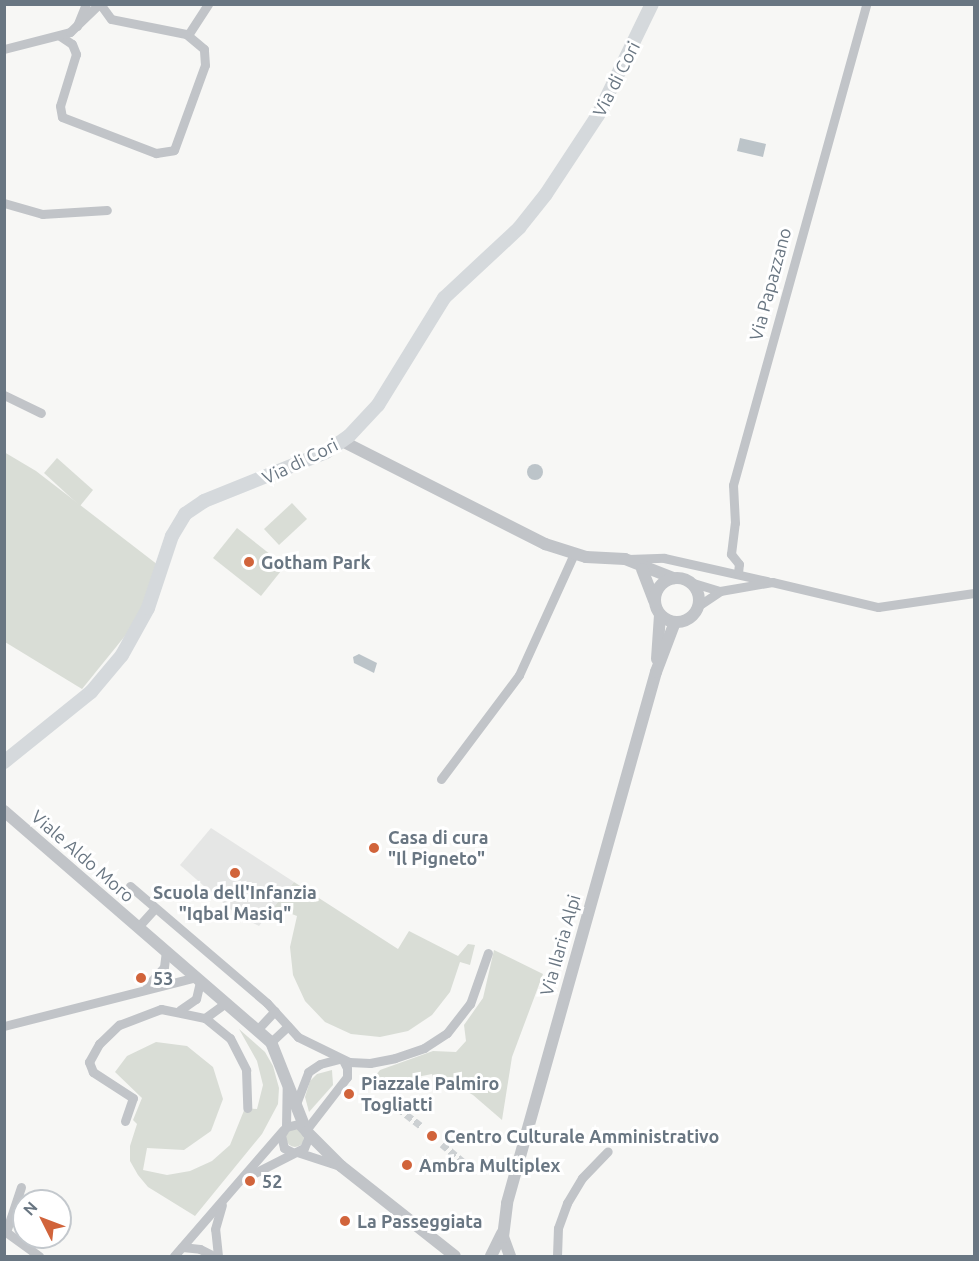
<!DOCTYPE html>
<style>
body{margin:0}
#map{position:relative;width:979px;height:1261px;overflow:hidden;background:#f7f7f5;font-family:Ubuntu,sans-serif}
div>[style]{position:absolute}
.built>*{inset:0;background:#e5e6e5}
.green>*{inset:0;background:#d9ddd6}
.round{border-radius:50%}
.water>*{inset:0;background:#bcc4c9}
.pedestrian-tunnel>*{height:7px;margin-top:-3.5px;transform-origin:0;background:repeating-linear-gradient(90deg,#ccd0d2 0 7px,transparent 0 10.5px)}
.minor>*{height:9px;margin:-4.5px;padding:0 4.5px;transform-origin:4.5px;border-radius:4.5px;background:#c1c4c8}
.tertiary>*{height:12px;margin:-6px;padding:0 6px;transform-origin:6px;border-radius:6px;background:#c1c4c8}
.tertiary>.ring{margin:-6px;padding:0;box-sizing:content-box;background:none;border:12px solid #c1c4c8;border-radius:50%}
.secondary>*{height:14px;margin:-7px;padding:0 7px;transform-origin:7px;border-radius:7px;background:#d5d9dc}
.dots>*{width:16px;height:16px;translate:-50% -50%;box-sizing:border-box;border:3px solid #fff;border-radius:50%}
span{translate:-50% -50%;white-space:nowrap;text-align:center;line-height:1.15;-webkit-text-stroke:6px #fff;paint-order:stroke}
.street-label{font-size:18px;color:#697682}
.poi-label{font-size:18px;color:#697682;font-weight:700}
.left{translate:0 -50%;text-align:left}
.frame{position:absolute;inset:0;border:6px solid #697682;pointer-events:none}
.north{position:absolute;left:12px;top:1189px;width:60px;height:60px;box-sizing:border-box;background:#fff;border:2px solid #c3c8cd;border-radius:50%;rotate:312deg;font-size:16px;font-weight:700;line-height:24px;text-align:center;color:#697682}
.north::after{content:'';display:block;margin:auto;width:21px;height:27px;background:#d1643b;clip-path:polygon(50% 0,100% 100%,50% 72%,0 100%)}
</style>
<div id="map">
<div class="built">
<i style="clip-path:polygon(211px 828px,294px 882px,259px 926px,237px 915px,180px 865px)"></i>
</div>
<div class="green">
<i style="clip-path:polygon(4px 452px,36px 471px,158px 565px,145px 604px,129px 631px,82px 689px,5px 642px)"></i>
<i style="clip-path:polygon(57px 458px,93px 490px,80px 506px,44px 473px)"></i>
<i style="clip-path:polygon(292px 503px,307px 519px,279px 545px,264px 529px)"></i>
<i style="clip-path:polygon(237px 528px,285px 566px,261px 596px,213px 558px)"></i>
<i style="clip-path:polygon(294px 882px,398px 949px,409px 931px,458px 956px,468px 944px,475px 945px,470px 965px,460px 962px,450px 992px,432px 1015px,408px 1031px,380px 1037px,351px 1034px,325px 1022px,305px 1001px,293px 975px,290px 947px,297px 916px,274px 907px)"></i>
<i style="clip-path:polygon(494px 950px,543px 974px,512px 1057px,502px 1120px,473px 1095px,452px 1083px,434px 1080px,432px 1074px,402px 1080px,387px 1091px,372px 1080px,380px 1070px,433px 1051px,456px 1052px,466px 1041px,464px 1025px,483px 998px)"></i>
<i style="clip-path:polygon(239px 1029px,265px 1052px,273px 1066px,279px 1088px,278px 1104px,262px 1134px,195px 1216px,148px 1187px,138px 1175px,130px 1161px,130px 1146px,137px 1124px,133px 1120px,142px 1098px,115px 1072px,127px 1056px,156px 1042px,187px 1046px,213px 1067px,223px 1099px,211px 1131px,184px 1150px,147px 1148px,143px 1170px,167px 1175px,190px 1171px,212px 1161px,230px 1145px,245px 1108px,257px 1109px,263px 1085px,257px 1061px)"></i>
<i style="clip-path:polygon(332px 1070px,333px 1085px,309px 1112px,305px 1097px,310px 1081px,317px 1074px)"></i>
<i class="round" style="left:286px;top:1129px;width:18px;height:18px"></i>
</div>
<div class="water">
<i style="clip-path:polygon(740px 138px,766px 144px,763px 157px,737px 151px)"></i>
<i class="round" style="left:527px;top:464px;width:16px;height:16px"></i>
<i style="clip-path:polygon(359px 654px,377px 663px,374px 673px,354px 663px,353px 657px)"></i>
</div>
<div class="pedestrian-tunnel">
<i style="left:398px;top:1108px;width:29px;rotate:38deg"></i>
<i style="left:442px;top:1144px;width:33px;rotate:40deg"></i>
</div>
<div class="minor">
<i style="left:77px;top:26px;width:24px;rotate:-68deg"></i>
<i style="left:188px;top:35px;width:37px;rotate:-57deg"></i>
<i style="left:60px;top:36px;width:14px;rotate:34deg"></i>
<i style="left:72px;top:44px;width:11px;rotate:68deg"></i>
<i style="left:76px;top:54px;width:54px;rotate:107.1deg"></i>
<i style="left:60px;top:106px;width:11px;rotate:80deg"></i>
<i style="left:62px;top:117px;width:101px;rotate:21deg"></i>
<i style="left:156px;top:153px;width:18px;rotate:-9deg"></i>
<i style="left:174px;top:150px;width:90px;rotate:-70deg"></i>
<i style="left:205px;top:65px;width:16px;rotate:-94deg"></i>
<i style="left:204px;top:49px;width:23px;rotate:-140deg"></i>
<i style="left:186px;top:34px;width:76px;rotate:-168.7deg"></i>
<i style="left:111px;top:19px;width:19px;rotate:-126deg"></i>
<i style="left:4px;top:49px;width:68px;rotate:-14.4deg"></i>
<i style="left:70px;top:32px;width:40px;rotate:-44deg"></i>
<i style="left:4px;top:203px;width:40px;rotate:16deg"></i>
<i style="left:42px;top:214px;width:65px;rotate:-3.5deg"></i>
<i style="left:4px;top:395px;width:41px;rotate:25.9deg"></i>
<i style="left:628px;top:559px;width:36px;rotate:-2deg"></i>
<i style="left:664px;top:558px;width:106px;rotate:12.6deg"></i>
<i style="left:738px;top:573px;width:9px;rotate:-84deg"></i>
<i style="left:739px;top:564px;width:13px;rotate:-129deg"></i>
<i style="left:731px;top:554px;width:31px;rotate:-83deg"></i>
<i style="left:735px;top:523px;width:38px;rotate:-93deg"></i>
<i style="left:733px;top:485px;width:499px;rotate:-74.5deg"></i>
<i style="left:690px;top:582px;width:31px;rotate:17deg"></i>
<i style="left:698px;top:606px;width:27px;rotate:-34deg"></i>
<i style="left:720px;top:591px;width:53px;rotate:-9.8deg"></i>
<i style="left:772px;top:582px;width:109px;rotate:13.3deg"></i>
<i style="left:878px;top:607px;width:97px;rotate:-8.3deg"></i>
<i style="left:441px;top:779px;width:130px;rotate:-53.1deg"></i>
<i style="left:519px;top:675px;width:133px;rotate:-65.6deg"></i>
<i style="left:130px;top:886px;width:180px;rotate:40.5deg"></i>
<i style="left:267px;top:1003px;width:46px;rotate:47.6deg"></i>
<i style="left:298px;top:1037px;width:57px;rotate:26.1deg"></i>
<i style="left:349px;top:1062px;width:21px;rotate:3deg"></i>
<i style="left:370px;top:1063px;width:25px;rotate:-11deg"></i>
<i style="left:395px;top:1058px;width:31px;rotate:-19deg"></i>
<i style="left:424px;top:1048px;width:27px;rotate:-33deg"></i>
<i style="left:447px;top:1033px;width:37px;rotate:-52deg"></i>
<i style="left:470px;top:1004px;width:54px;rotate:-70.6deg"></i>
<i style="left:138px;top:927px;width:25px;rotate:-48deg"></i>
<i style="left:147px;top:986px;width:25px;rotate:-48deg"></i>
<i style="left:164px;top:967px;width:17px;rotate:-83deg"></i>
<i style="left:180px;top:1010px;width:19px;rotate:-35deg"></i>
<i style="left:196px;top:999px;width:18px;rotate:-77deg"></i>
<i style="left:205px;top:1018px;width:26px;rotate:-36deg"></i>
<i style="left:4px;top:1026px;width:198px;rotate:-14.3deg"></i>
<i style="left:257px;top:1030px;width:26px;rotate:-47deg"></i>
<i style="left:271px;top:1042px;width:23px;rotate:-43deg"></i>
<i style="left:296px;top:1104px;width:34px;rotate:-69deg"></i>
<i style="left:308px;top:1072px;width:14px;rotate:-34deg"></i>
<i style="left:320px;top:1064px;width:20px;rotate:-15deg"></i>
<i style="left:125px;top:1121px;width:24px;rotate:-71deg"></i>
<i style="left:133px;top:1098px;width:48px;rotate:-147deg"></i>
<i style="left:93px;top:1072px;width:11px;rotate:-112deg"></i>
<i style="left:89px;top:1062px;width:21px;rotate:-61deg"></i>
<i style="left:99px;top:1044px;width:28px;rotate:-44deg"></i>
<i style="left:119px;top:1025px;width:45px;rotate:-20.9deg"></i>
<i style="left:161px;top:1009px;width:45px;rotate:11.6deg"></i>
<i style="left:205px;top:1018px;width:32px;rotate:39deg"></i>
<i style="left:230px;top:1038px;width:36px;rotate:63deg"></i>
<i style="left:246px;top:1070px;width:38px;rotate:88deg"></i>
<i style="left:286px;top:1127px;width:39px;rotate:-89deg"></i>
<i style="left:306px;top:1130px;width:67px;rotate:-52.3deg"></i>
<i style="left:347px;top:1077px;width:9px;rotate:-90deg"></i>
<i style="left:347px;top:1068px;width:9px;rotate:-117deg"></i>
<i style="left:297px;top:1152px;width:45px;rotate:18deg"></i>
<i style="left:245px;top:1178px;width:66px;rotate:-27deg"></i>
<i style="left:304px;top:1148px;width:13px;rotate:-67deg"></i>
<i style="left:309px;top:1136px;width:16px;rotate:-133deg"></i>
<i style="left:298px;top:1124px;width:12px;rotate:166deg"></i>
<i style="left:286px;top:1127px;width:9px;rotate:122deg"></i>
<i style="left:281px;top:1135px;width:13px;rotate:77deg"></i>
<i style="left:284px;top:1148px;width:9px;rotate:27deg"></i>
<i style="left:21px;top:1187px;width:47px;rotate:108.4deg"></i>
<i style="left:6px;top:1232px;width:41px;rotate:36deg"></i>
<i style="left:182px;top:1247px;width:18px;rotate:6deg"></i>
<i style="left:200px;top:1249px;width:16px;rotate:27deg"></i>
<i style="left:174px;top:1256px;width:167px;rotate:-49.1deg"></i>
<i style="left:218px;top:1256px;width:27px;rotate:-96deg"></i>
<i style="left:215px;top:1229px;width:25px;rotate:-74deg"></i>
<i style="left:557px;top:1256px;width:28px;rotate:-88deg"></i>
<i style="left:558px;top:1228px;width:27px;rotate:-70deg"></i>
<i style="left:567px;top:1203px;width:29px;rotate:-59deg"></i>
<i style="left:582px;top:1178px;width:37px;rotate:-46deg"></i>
</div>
<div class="tertiary">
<i style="left:342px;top:441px;width:228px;rotate:26.9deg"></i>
<i style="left:545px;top:544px;width:43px;rotate:17.6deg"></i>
<i style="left:586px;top:557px;width:39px;rotate:3deg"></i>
<i style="left:625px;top:559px;width:52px;rotate:21.6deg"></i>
<i style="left:642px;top:569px;width:34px;rotate:69deg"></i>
<i class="ring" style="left:655px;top:578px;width:32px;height:32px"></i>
<i style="left:657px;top:659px;width:44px;rotate:-86.1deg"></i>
<i style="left:4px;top:811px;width:353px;rotate:40.9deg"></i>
<i style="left:271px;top:1042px;width:92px;rotate:68.4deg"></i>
<i style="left:307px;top:1132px;width:48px;rotate:45deg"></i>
<i style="left:341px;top:1166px;width:145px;rotate:38.3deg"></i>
<i style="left:491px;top:1256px;width:25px;rotate:-64deg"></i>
<i style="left:510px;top:1256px;width:20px;rotate:-110deg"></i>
<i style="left:503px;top:1237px;width:34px;rotate:-83deg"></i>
<i style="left:507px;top:1203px;width:552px;rotate:-74.33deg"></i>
<i style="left:656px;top:672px;width:53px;rotate:-69.2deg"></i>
</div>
<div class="secondary">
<i style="left:4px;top:762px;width:112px;rotate:-38.8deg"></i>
<i style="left:91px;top:692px;width:48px;rotate:-50deg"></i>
<i style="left:122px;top:655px;width:54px;rotate:-61deg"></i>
<i style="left:148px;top:608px;width:76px;rotate:-71.6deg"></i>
<i style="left:172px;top:536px;width:26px;rotate:-59deg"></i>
<i style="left:185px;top:514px;width:23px;rotate:-34deg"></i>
<i style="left:204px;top:501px;width:131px;rotate:-21.9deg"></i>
<i style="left:326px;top:452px;width:28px;rotate:-35deg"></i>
<i style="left:349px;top:436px;width:42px;rotate:-46.9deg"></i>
<i style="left:378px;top:405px;width:126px;rotate:-58.3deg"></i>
<i style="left:444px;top:298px;width:103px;rotate:-43deg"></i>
<i style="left:519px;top:228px;width:43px;rotate:-51.5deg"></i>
<i style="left:546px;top:194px;width:95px;rotate:-56.6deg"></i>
<i style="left:598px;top:115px;width:123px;rotate:-64.1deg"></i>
</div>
<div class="dots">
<i style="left:249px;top:562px;background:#d1643b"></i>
<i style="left:374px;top:848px;background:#d1643b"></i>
<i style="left:235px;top:873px;background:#d1643b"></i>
<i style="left:141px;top:978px;background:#d1643b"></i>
<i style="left:349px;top:1094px;background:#d1643b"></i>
<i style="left:432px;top:1136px;background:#d1643b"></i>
<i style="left:407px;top:1165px;background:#d1643b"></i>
<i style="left:250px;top:1181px;background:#d1643b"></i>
<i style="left:345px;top:1221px;background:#d1643b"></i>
</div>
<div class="street-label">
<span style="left:616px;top:79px;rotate:-63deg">Via di Cori</span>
<span style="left:770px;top:284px;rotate:-75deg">Via Papazzano</span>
<span style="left:300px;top:461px;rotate:-26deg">Via di Cori</span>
<span style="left:83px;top:856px;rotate:41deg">Viale Aldo Moro</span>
<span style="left:560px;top:945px;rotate:-74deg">Via Ilaria Alpi</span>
</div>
<div class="poi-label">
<span class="left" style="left:261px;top:562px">Gotham Park</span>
<span class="left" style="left:388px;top:848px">Casa di cura<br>"Il Pigneto"</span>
<span style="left:235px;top:903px">Scuola dell'Infanzia<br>"Iqbal Masiq"</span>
<span class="left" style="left:153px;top:978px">53</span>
<span class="left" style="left:361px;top:1094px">Piazzale Palmiro<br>Togliatti</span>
<span class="left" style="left:444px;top:1136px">Centro Culturale Amministrativo</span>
<span class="left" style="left:419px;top:1165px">Ambra Multiplex</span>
<span class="left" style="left:262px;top:1181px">52</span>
<span class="left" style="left:357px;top:1221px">La Passeggiata</span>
</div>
<div class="frame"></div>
<div class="north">N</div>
</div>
